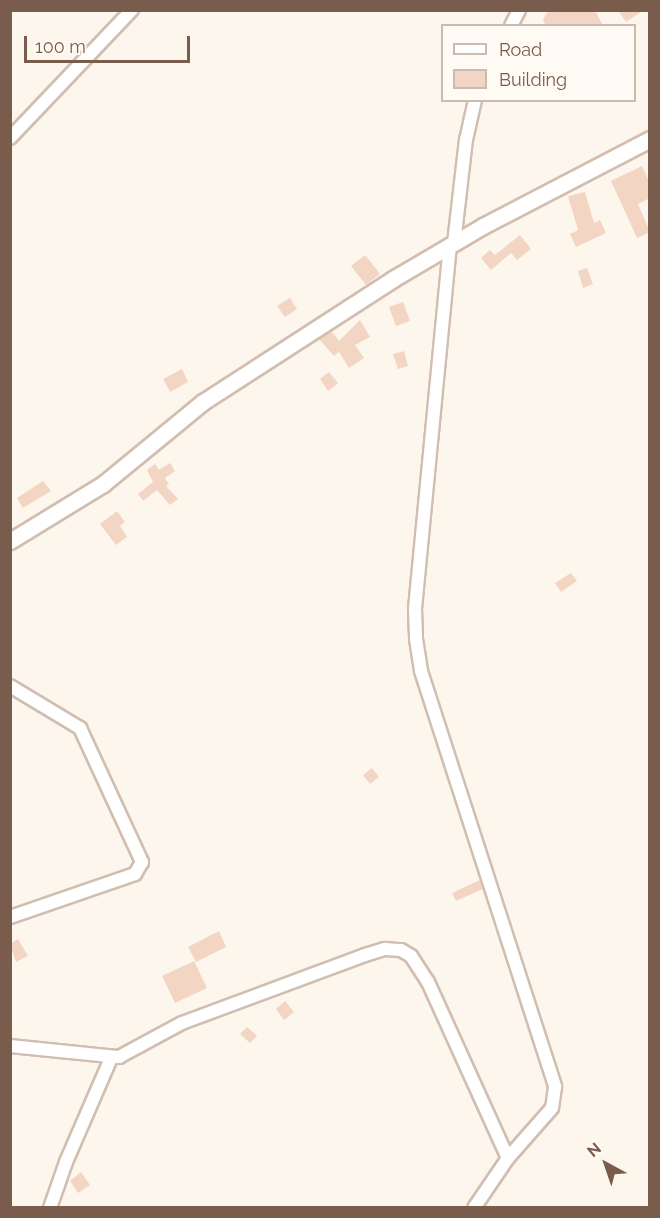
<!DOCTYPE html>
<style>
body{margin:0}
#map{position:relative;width:660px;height:1218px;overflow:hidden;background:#fdf6ec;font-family:Raleway,sans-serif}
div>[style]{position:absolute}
.building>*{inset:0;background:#f3d5c3}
.roads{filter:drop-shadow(2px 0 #d1beb0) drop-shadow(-2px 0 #d1beb0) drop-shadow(0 2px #d1beb0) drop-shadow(0 -2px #d1beb0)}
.minor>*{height:12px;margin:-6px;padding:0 6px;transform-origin:6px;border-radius:6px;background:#fff}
.tertiary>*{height:15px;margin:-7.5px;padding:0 7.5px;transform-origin:7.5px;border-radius:7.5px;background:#fff}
span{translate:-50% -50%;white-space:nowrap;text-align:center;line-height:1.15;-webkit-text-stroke:4.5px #fffaf3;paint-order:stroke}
.frame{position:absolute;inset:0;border:12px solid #7a5c4d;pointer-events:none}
.legend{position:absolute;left:441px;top:24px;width:195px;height:78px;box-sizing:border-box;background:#fffaf3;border:2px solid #cabbb1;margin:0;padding:8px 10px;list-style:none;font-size:18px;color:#7a5c4d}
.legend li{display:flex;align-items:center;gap:12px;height:30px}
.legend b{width:30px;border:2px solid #cabbb1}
.north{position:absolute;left:576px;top:1134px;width:60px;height:60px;-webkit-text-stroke:4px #fffaf3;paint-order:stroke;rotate:320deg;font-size:16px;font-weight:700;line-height:24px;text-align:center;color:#7a5c4d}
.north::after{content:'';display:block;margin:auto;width:21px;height:27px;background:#7a5c4d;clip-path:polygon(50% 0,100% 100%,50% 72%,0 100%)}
.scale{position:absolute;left:24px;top:36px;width:166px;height:27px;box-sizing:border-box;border:3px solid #7a5c4d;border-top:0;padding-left:8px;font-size:18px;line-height:21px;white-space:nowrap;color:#7a5c4d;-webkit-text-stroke:4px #fffaf3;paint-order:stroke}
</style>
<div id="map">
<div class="building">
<i style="clip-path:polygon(549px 10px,595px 10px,603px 26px,546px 26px,543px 19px)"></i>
<i style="clip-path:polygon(618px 10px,644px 10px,626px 22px)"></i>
<i style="clip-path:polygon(642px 166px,650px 183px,650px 198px,638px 204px,650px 232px,637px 238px,611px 181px)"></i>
<i style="clip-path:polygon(585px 192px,594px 223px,600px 220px,606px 233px,576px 247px,570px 234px,578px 230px,568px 196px)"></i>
<i style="clip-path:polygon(520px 235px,531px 249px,517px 260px,511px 253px,491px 270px,481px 258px,490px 250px,495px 255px)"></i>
<i style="clip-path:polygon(365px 255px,380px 274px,366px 285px,351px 266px)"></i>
<i style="clip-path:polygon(587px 268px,593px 284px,583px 288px,578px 271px)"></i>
<i style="clip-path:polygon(290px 298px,297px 309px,285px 317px,277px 306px)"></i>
<i style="clip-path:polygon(403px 302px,410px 321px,396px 326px,389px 307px)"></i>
<i style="clip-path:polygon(360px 320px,370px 337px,355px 345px,364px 358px,349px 368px,339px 352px,334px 356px,319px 339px,331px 331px,339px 341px)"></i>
<i style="clip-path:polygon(404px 351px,408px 366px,398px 369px,393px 354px)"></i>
<i style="clip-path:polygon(182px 369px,188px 382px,170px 392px,163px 379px)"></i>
<i style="clip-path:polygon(329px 372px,338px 383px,328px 391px,320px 379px)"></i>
<i style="clip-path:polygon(170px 463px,175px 471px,165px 478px,169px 484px,166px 486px,178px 499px,170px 505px,157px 490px,143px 501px,138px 494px,153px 482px,147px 470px,155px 464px,159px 470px)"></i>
<i style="clip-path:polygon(43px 481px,51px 491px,23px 508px,17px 498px)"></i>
<i style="clip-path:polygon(117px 511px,125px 522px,120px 526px,127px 537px,116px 545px,100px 524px)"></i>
<i style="clip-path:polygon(571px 573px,577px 581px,561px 592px,555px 583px)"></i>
<i style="clip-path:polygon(372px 768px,379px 777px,370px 784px,363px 775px)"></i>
<i style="clip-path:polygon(480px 880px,483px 889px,456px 901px,452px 893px)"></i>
<i style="clip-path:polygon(219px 931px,226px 947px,196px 962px,188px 947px)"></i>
<i style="clip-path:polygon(18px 939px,28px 956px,16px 962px,10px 944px)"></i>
<i style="clip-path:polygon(194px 961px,207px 988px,175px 1003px,162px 976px)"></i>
<i style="clip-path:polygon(285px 1001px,294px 1012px,284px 1020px,276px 1009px)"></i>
<i style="clip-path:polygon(247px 1027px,257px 1036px,250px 1043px,240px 1034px)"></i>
<i style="clip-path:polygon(81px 1172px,90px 1185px,78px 1193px,70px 1181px)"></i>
</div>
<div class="roads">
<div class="minor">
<i style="left:511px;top:26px;width:18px;rotate:-63deg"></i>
<i style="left:10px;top:138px;width:177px;rotate:-46.4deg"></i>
<i style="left:454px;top:243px;width:104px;rotate:-83.4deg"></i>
<i style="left:466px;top:140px;width:41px;rotate:-77.3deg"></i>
<i style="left:450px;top:245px;width:366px;rotate:95.5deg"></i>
<i style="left:415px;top:609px;width:30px;rotate:88deg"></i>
<i style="left:416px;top:639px;width:32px;rotate:81deg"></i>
<i style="left:421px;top:671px;width:437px;rotate:72.1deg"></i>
<i style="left:555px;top:1087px;width:21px;rotate:98deg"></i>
<i style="left:552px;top:1108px;width:67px;rotate:131.3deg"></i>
<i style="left:508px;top:1158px;width:60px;rotate:124.2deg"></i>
<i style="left:10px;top:686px;width:82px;rotate:31deg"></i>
<i style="left:80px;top:728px;width:148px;rotate:65.2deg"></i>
<i style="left:142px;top:862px;width:14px;rotate:120deg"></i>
<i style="left:135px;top:874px;width:132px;rotate:161deg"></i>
<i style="left:10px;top:1046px;width:110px;rotate:5.8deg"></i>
<i style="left:119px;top:1057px;width:72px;rotate:-28.4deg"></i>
<i style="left:182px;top:1023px;width:195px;rotate:-20.4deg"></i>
<i style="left:365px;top:955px;width:21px;rotate:-17deg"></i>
<i style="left:385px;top:949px;width:16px;rotate:4deg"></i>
<i style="left:401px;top:950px;width:12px;rotate:31deg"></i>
<i style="left:411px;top:956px;width:31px;rotate:57deg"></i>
<i style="left:428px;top:982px;width:193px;rotate:65.6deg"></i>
<i style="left:50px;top:1208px;width:49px;rotate:-70.8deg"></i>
<i style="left:66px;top:1162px;width:113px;rotate:-66.6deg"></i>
</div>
<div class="tertiary">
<i style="left:10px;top:541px;width:109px;rotate:-31.5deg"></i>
<i style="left:103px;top:484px;width:129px;rotate:-39.4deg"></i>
<i style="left:203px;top:402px;width:226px;rotate:-32.9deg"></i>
<i style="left:393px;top:279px;width:104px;rotate:-30.5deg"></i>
<i style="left:483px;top:226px;width:188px;rotate:-27.5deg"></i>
</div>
</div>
<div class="frame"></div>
<ul class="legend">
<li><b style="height:8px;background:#fff"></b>Road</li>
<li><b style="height:16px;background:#f3d5c3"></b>Building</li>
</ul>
<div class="north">N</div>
<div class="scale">100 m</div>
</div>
